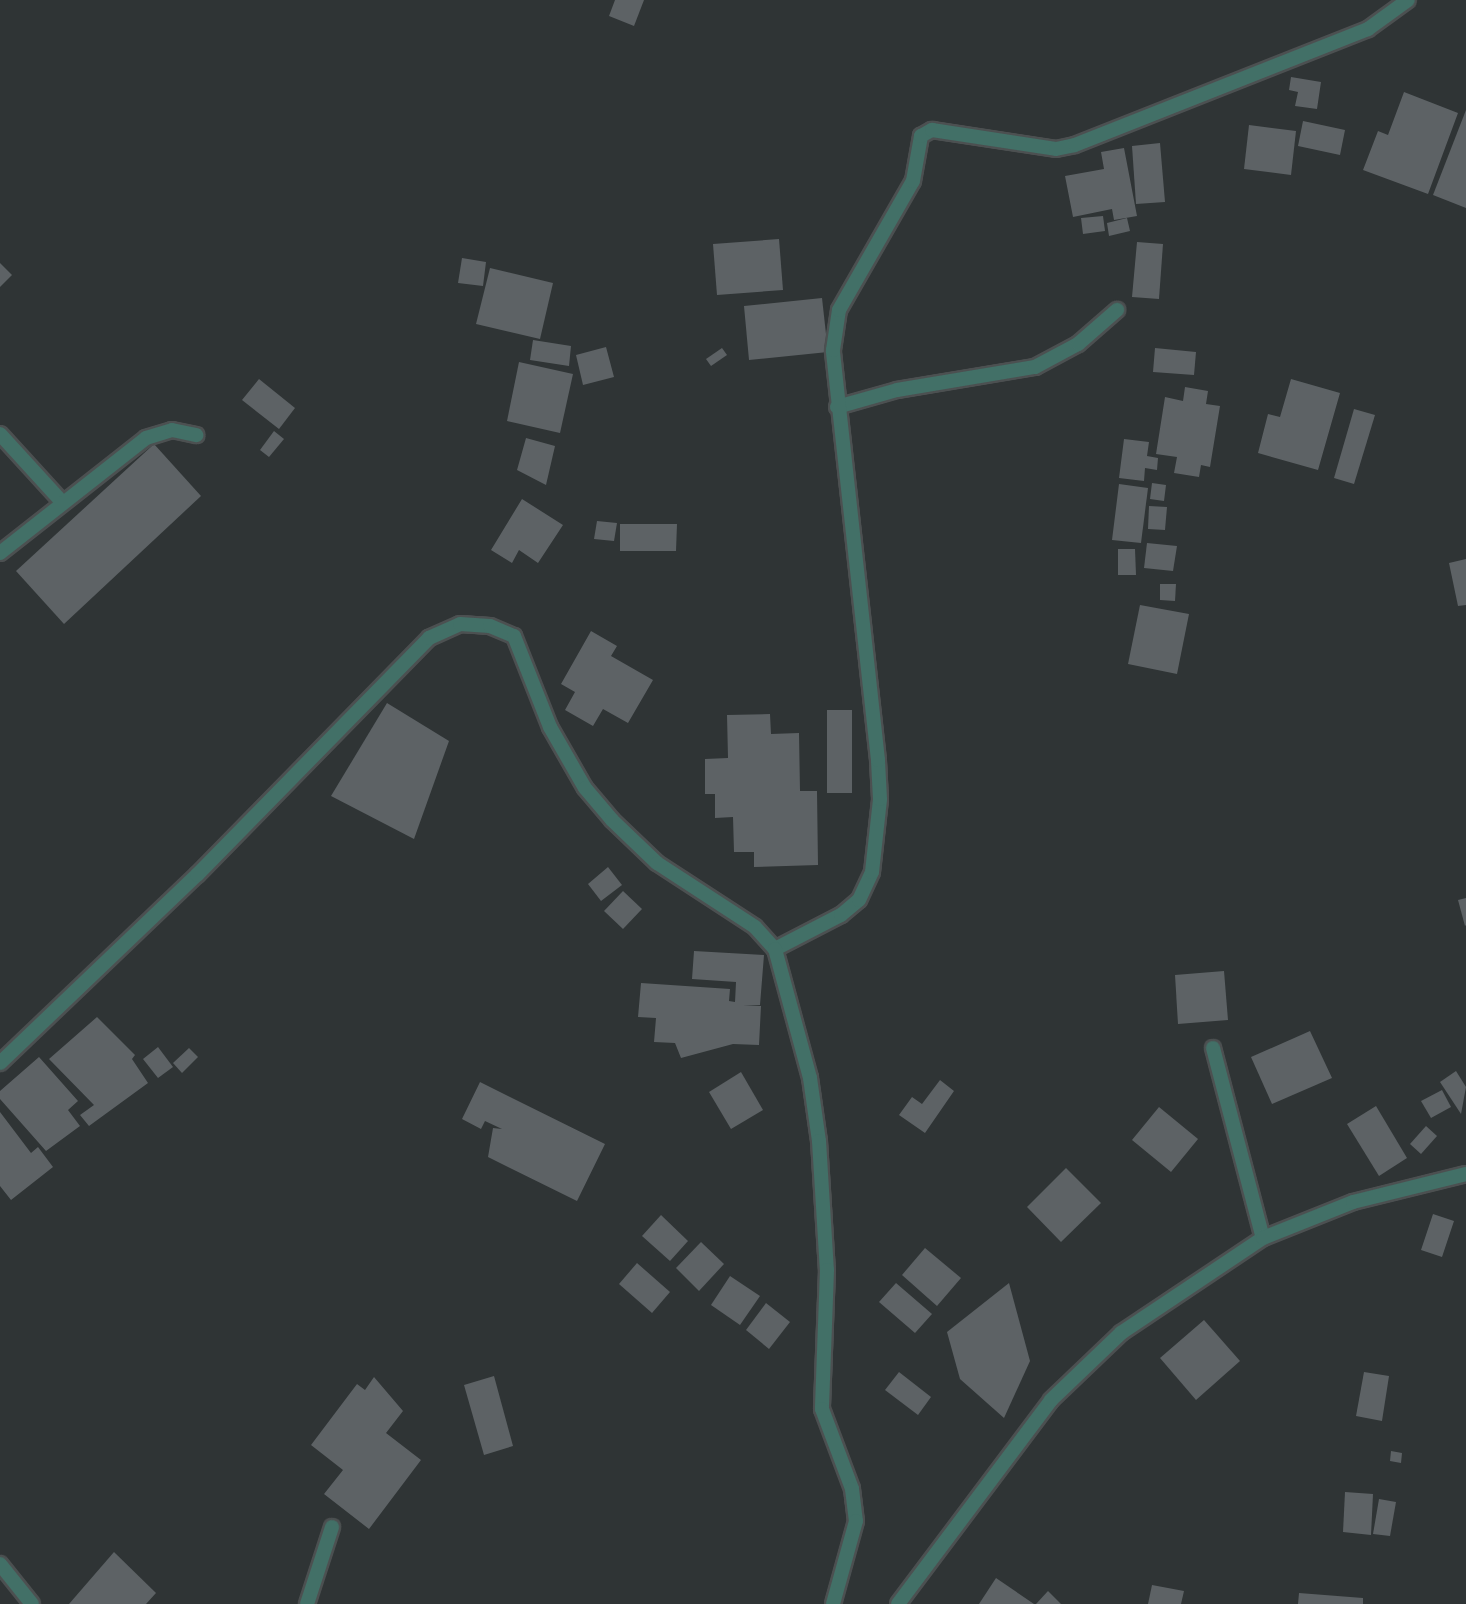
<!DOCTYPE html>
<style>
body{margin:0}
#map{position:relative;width:1466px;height:1604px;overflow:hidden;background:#2f3435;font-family:"Public Sans",sans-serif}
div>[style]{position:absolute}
.building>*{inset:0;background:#5d6265}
.roads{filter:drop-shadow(2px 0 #4c5051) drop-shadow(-2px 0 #4c5051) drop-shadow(0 2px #4c5051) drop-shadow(0 -2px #4c5051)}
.service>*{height:14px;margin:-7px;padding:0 7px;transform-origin:7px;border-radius:7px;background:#427067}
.minor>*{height:14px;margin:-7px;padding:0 7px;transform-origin:7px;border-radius:7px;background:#427067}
span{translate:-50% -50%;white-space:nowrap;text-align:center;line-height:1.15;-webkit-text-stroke:7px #2f3435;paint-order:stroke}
</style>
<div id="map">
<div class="building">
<i style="clip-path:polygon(615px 0,644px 0,634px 26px,609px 16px)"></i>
<i style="clip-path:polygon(1291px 77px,1321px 82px,1317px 109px,1295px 106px,1298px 92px,1289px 90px)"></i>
<i style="clip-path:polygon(1404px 92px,1458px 113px,1428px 194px,1363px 170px,1378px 131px,1388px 135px)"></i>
<i style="clip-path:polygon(1466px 110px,1466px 208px,1433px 195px)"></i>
<i style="clip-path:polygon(1303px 121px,1345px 130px,1340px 155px,1298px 146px)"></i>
<i style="clip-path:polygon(1249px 125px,1296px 131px,1291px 175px,1244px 169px)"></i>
<i style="clip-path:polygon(1160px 143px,1165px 202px,1136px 204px,1132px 146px)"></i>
<i style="clip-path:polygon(1124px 148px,1137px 216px,1114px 220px,1112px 209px,1073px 217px,1065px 176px,1104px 169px,1101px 152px)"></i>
<i style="clip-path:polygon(1103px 216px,1105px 231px,1083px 234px,1081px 218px)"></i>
<i style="clip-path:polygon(1127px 218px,1130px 231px,1109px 236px,1107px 223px)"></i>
<i style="clip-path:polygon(779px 239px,783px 290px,717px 295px,713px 244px)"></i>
<i style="clip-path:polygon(1137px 242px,1163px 244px,1159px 299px,1132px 297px)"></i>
<i style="clip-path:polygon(462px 258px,486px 262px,483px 286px,458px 283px)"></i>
<i style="clip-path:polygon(0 263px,12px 275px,0 287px)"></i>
<i style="clip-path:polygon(490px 268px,553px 283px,540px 339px,476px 324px)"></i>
<i style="clip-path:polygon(822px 298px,828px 352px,749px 360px,744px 306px)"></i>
<i style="clip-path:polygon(533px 340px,571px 346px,569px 366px,530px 360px)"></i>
<i style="clip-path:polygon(606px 347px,614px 377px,583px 385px,576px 355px)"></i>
<i style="clip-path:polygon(722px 348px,727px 355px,711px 366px,706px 359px)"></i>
<i style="clip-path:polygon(1155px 348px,1196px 352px,1194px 375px,1153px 372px)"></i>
<i style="clip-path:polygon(519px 362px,573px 374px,560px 433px,507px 421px)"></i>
<i style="clip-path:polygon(259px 379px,295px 408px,279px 429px,242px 400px)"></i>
<i style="clip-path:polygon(1291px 379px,1340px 393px,1318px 470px,1258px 453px,1268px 414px,1280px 417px)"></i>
<i style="clip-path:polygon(1185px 387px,1208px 391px,1206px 404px,1220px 406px,1210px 467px,1201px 465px,1199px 477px,1174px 473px,1177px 457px,1156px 454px,1165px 397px,1183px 401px)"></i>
<i style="clip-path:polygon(1354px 409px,1375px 415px,1354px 484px,1334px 478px)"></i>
<i style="clip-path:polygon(274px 431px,284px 439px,269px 457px,260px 450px)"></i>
<i style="clip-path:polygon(526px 438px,555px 446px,546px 485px,517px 470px)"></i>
<i style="clip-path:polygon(1124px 439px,1149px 442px,1147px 456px,1158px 458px,1157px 470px,1145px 468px,1144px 481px,1119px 478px)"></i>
<i style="clip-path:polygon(154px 444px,201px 496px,64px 624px,16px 571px)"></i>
<i style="clip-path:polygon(1152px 483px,1166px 485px,1164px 501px,1150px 499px)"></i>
<i style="clip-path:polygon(1119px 484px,1148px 488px,1141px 543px,1112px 540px)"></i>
<i style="clip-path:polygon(522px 499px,563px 525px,538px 563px,519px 550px,512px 563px,491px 550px)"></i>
<i style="clip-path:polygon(1149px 506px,1167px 507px,1165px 530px,1148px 529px)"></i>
<i style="clip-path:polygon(597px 521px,617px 523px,614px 541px,594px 539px)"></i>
<i style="clip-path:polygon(620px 524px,677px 524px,676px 551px,620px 551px)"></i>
<i style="clip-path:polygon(1147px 543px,1177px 546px,1173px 571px,1144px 568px)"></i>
<i style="clip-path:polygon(1118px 549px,1135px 549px,1136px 575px,1118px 575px)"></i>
<i style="clip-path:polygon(1466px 559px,1466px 605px,1458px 606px,1449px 563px)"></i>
<i style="clip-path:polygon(1160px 584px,1176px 584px,1175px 601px,1160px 600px)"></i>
<i style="clip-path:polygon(1140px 605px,1189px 614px,1177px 674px,1128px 664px)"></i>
<i style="clip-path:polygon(591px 631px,617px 646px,611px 656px,653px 680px,628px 723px,603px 709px,593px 726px,565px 710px,575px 692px,561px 684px)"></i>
<i style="clip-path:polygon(387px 703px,449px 741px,414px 839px,331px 796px)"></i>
<i style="clip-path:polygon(827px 710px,852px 710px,852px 793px,827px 793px)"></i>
<i style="clip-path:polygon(770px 714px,771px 734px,799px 733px,800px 791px,817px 791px,818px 865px,754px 867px,754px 852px,734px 852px,733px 817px,715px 818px,715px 794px,705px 794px,705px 759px,728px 758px,727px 715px)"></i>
<i style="clip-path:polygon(608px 867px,622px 885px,601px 901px,588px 884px)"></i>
<i style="clip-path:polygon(623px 891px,642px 909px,623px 929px,604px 911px)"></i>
<i style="clip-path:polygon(1466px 898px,1466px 925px,1465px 926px,1458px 900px)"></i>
<i style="clip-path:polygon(694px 951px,764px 955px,760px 1005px,743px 1005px,761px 1006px,759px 1045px,733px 1044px,681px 1058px,675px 1043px,654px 1042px,656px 1018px,638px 1017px,641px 983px,730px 989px,729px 1001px,735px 1002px,736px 982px,692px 979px)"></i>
<i style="clip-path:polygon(1224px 971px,1228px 1020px,1178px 1024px,1175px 975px)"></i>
<i style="clip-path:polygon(97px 1017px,135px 1055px,132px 1059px,148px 1083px,89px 1126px,80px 1115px,94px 1105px,49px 1059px)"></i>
<i style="clip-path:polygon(1310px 1031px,1332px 1078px,1272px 1104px,1251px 1057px)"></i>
<i style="clip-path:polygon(158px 1047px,173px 1067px,158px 1078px,143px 1059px)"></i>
<i style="clip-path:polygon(189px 1048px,198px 1057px,182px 1073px,173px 1063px)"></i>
<i style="clip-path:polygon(39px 1057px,78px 1101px,68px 1110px,80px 1126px,46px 1151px,0 1099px,0 1091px)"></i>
<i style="clip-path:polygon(1456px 1071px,1466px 1087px,1461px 1114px,1440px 1082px)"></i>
<i style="clip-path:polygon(741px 1072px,763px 1110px,731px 1129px,709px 1092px)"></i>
<i style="clip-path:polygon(940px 1080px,954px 1091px,925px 1133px,899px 1115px,912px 1097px,922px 1104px)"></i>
<i style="clip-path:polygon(480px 1082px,605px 1144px,577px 1201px,488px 1157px,493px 1128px,502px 1129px,485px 1121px,481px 1129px,462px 1119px)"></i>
<i style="clip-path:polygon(1442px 1090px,1451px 1107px,1431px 1118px,1421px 1101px)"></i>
<i style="clip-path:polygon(1376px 1106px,1407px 1158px,1379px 1176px,1347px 1124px)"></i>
<i style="clip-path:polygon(1159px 1107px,1198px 1139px,1171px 1172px,1132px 1140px)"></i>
<i style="clip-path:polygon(0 1112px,31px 1153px,38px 1147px,53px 1167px,11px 1200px,0 1186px)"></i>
<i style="clip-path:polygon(1426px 1126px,1437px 1136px,1421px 1154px,1410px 1144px)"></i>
<i style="clip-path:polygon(1066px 1168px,1101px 1203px,1061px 1242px,1027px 1207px)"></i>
<i style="clip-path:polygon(1433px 1214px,1454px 1221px,1442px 1257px,1421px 1250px)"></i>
<i style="clip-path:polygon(661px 1215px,688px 1241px,670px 1261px,642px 1236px)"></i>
<i style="clip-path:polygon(701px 1242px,724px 1264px,699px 1291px,676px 1268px)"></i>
<i style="clip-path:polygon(925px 1248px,961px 1278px,937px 1306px,902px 1275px)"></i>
<i style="clip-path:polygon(637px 1263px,670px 1292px,652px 1313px,619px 1284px)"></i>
<i style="clip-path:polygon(730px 1276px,760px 1296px,740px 1325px,711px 1305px)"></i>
<i style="clip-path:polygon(896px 1283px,932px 1314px,915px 1333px,879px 1302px)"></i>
<i style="clip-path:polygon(1009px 1283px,1030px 1361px,1004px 1418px,960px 1379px,947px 1332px)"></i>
<i style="clip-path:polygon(766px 1303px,790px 1322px,769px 1349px,746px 1330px)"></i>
<i style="clip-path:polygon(1204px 1320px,1240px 1361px,1196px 1400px,1160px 1358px)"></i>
<i style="clip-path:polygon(899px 1372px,931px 1397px,918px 1415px,885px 1390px)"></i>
<i style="clip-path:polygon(1364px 1372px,1389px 1376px,1382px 1421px,1356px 1416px)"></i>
<i style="clip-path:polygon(494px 1376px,513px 1446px,484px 1455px,464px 1385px)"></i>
<i style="clip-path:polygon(374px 1377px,403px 1411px,386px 1433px,421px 1460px,369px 1529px,324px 1494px,343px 1470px,311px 1445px,357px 1384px,365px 1390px)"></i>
<i style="clip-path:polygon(1391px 1451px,1402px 1453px,1401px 1463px,1390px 1461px)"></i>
<i style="clip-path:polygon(1345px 1492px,1373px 1494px,1371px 1535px,1343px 1532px)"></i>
<i style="clip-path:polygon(1379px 1499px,1396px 1502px,1390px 1536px,1373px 1534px)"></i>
<i style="clip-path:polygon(114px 1552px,156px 1593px,146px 1604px,69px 1604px)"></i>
<i style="clip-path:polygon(996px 1578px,1034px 1604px,979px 1604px)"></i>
<i style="clip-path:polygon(1152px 1585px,1184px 1591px,1181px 1604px,1148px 1604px)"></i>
<i style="clip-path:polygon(1048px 1591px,1061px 1604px,1036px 1604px)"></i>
<i style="clip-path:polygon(1299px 1593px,1363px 1598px,1363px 1604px,1298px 1604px)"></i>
</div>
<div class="roads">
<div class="service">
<i style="left:0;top:434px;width:92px;rotate:47.6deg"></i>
<i style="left:0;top:553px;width:186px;rotate:-38.2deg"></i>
<i style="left:146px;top:438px;width:27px;rotate:-17deg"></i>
<i style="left:172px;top:430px;width:25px;rotate:12deg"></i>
</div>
<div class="minor">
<i style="left:837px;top:407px;width:62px;rotate:-15.8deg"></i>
<i style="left:897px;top:390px;width:140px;rotate:-9.5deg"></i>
<i style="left:1035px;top:367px;width:49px;rotate:-28.1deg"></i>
<i style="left:1078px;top:344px;width:52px;rotate:-41.1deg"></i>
<i style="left:775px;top:949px;width:74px;rotate:-27.3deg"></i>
<i style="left:841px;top:915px;width:23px;rotate:-40deg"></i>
<i style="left:859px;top:900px;width:31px;rotate:-65deg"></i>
<i style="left:872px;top:872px;width:73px;rotate:-83.7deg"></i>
<i style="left:880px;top:799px;width:39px;rotate:-93deg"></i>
<i style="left:878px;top:760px;width:412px;rotate:-96.3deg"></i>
<i style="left:833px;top:350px;width:40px;rotate:-81.5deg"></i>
<i style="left:839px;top:310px;width:149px;rotate:-60.2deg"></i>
<i style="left:913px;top:181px;width:46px;rotate:-79.9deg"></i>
<i style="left:921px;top:136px;width:13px;rotate:-29deg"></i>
<i style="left:932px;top:130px;width:125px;rotate:8.7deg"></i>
<i style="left:1056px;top:149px;width:19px;rotate:-12deg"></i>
<i style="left:1075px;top:145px;width:315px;rotate:-21.6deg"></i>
<i style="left:1368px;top:29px;width:49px;rotate:-35.9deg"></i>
<i style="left:1213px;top:1048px;width:196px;rotate:75.3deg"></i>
<i style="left:0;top:1063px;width:272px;rotate:-43.7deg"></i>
<i style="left:197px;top:875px;width:332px;rotate:-45.6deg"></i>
<i style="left:429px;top:638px;width:34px;rotate:-24deg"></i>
<i style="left:460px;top:624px;width:30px;rotate:4deg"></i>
<i style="left:490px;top:626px;width:26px;rotate:23deg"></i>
<i style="left:514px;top:636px;width:98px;rotate:68.4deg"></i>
<i style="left:550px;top:727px;width:70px;rotate:60.2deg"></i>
<i style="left:585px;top:788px;width:42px;rotate:49.8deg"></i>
<i style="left:612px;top:820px;width:62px;rotate:43.7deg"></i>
<i style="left:657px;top:863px;width:117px;rotate:33.1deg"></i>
<i style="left:755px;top:927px;width:30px;rotate:48deg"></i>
<i style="left:775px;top:949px;width:134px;rotate:74.8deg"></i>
<i style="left:810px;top:1078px;width:64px;rotate:81.9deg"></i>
<i style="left:819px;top:1141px;width:129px;rotate:86.5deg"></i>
<i style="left:827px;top:1270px;width:139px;rotate:92.1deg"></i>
<i style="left:822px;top:1409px;width:85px;rotate:69.4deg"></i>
<i style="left:852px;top:1489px;width:32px;rotate:83deg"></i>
<i style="left:856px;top:1521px;width:86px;rotate:105.5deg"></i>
<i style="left:0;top:1564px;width:51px;rotate:51.3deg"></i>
<i style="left:307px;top:1604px;width:81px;rotate:-72deg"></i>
<i style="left:898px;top:1604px;width:255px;rotate:-53.1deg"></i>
<i style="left:1051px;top:1400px;width:97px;rotate:-43.7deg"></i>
<i style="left:1121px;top:1333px;width:171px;rotate:-33.8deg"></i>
<i style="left:1263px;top:1238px;width:97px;rotate:-21.8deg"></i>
<i style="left:1353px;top:1202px;width:116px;rotate:-13.9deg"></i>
</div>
</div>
</div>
